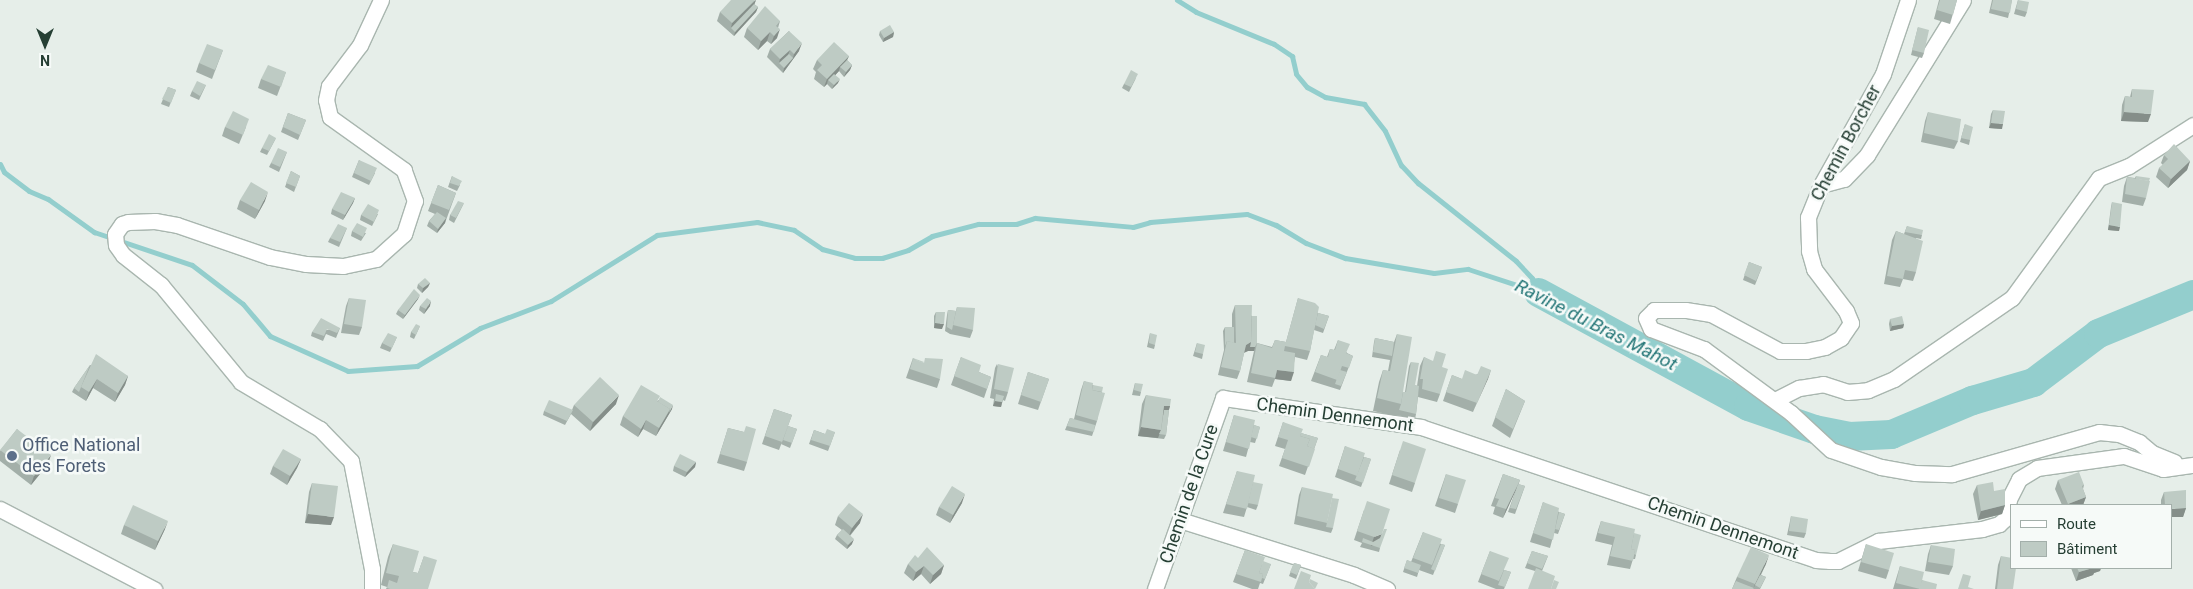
<!DOCTYPE html>
<meta charset="utf-8">
<style>
body{margin:0}
#map{position:relative;width:2193px;height:589px;overflow:hidden;background:#e6eee9;font-family:Roboto,sans-serif}
div>[style]{position:absolute}
.stream>*{height:5px;margin:-2.5px;padding:0 2.5px;transform-origin:2.5px;border-radius:2.5px;background:#93cecd}
.river>*{height:29px;margin:-14.5px;padding:0 14.5px;transform-origin:14.5px;border-radius:14.5px;background:#93cecd}
.roads{filter:drop-shadow(1px 0 #a9b6af) drop-shadow(-1px 0 #a9b6af) drop-shadow(0 1px #a9b6af) drop-shadow(0 -1px #a9b6af)}
.minor>*{height:15px;margin:-7.5px;padding:0 7.5px;transform-origin:7.5px;border-radius:7.5px;background:#fff}
.secondary>*{height:15px;margin:-7.5px;padding:0 7.5px;transform-origin:7.5px;border-radius:7.5px;background:#fff}
.wall>*{inset:0;background:#a3afa9}
.shaded-wall>*{inset:0;background:#858e89}
.building>*{inset:0;background:#becbc4}
.dots>*{width:14px;height:14px;translate:-50% -50%;box-sizing:border-box;border:2px solid #f6faf8;border-radius:50%}
span{translate:-50% -50%;white-space:nowrap;text-align:center;line-height:1.15;-webkit-text-stroke:5px #f6faf8;paint-order:stroke}
.street-label{font-size:18px;color:#263f34}
.service-label{font-size:18px;color:#4e5e75}
.left{translate:0 -50%;text-align:left}
.water-label{font-size:19px;color:#247677;font-style:italic}
.legend{position:absolute;left:2010px;top:504px;width:162px;height:65px;box-sizing:border-box;background:#f6faf8;border:1px solid #a3afaa;margin:0;padding:6px 9px;list-style:none;font-size:15px;color:#263f34}
.legend li{display:flex;align-items:center;gap:10px;height:25px}
.legend b{width:25px;border:1px solid #a3afaa}
.north{position:absolute;left:20px;top:20px;width:50px;height:50px;-webkit-text-stroke:4px #f6faf8;paint-order:stroke;rotate:180deg;font-size:14px;font-weight:700;line-height:20px;text-align:center;color:#263f34}
.north::after{content:'';display:block;margin:auto;width:18px;height:22px;background:#263f34;clip-path:polygon(50% 0,100% 100%,50% 72%,0 100%)}
</style>
<div id="map">
<div class="stream">
<i style="left:1177px;top:0;width:22px;rotate:32deg"></i>
<i style="left:1196px;top:12px;width:84px;rotate:22.3deg"></i>
<i style="left:1274px;top:44px;width:22px;rotate:34deg"></i>
<i style="left:1292px;top:56px;width:18px;rotate:77deg"></i>
<i style="left:1296px;top:74px;width:17px;rotate:50deg"></i>
<i style="left:1307px;top:87px;width:21px;rotate:29deg"></i>
<i style="left:1325px;top:97px;width:40px;rotate:10deg"></i>
<i style="left:1364px;top:104px;width:34px;rotate:52deg"></i>
<i style="left:1385px;top:131px;width:38px;rotate:65deg"></i>
<i style="left:1401px;top:165px;width:25px;rotate:47deg"></i>
<i style="left:1418px;top:183px;width:125px;rotate:38.5deg"></i>
<i style="left:1516px;top:261px;width:23px;rotate:47deg"></i>
<i style="left:1532px;top:278px;width:15px;rotate:67deg"></i>
<i style="left:0;top:164px;width:9px;rotate:63deg"></i>
<i style="left:4px;top:172px;width:31px;rotate:37deg"></i>
<i style="left:29px;top:191px;width:21px;rotate:23deg"></i>
<i style="left:48px;top:199px;width:57px;rotate:35.7deg"></i>
<i style="left:94px;top:232px;width:103px;rotate:18.6deg"></i>
<i style="left:192px;top:265px;width:64px;rotate:37.4deg"></i>
<i style="left:243px;top:304px;width:42px;rotate:49.8deg"></i>
<i style="left:270px;top:336px;width:85px;rotate:24.2deg"></i>
<i style="left:348px;top:371px;width:69px;rotate:-4.1deg"></i>
<i style="left:417px;top:366px;width:74px;rotate:-31.1deg"></i>
<i style="left:480px;top:328px;width:76px;rotate:-20.8deg"></i>
<i style="left:551px;top:301px;width:125px;rotate:-31.9deg"></i>
<i style="left:657px;top:235px;width:101px;rotate:-7.4deg"></i>
<i style="left:757px;top:222px;width:38px;rotate:12deg"></i>
<i style="left:794px;top:230px;width:34px;rotate:34deg"></i>
<i style="left:822px;top:249px;width:34px;rotate:15deg"></i>
<i style="left:855px;top:258px;width:27px"></i>
<i style="left:882px;top:258px;width:27px;rotate:-17deg"></i>
<i style="left:908px;top:250px;width:28px;rotate:-30deg"></i>
<i style="left:932px;top:236px;width:48px;rotate:-14.6deg"></i>
<i style="left:978px;top:224px;width:38px"></i>
<i style="left:1016px;top:224px;width:20px;rotate:-18deg"></i>
<i style="left:1035px;top:218px;width:98px;rotate:5.2deg"></i>
<i style="left:1133px;top:227px;width:18px;rotate:-16deg"></i>
<i style="left:1150px;top:222px;width:97px;rotate:-4.7deg"></i>
<i style="left:1247px;top:214px;width:31px;rotate:21deg"></i>
<i style="left:1276px;top:225px;width:35px;rotate:31deg"></i>
<i style="left:1306px;top:243px;width:42px;rotate:21deg"></i>
<i style="left:1345px;top:258px;width:90px;rotate:9.6deg"></i>
<i style="left:1434px;top:273px;width:34px;rotate:-7deg"></i>
<i style="left:1468px;top:269px;width:74px;rotate:18.2deg"></i>
</div>
<div class="river">
<i style="left:1538px;top:292px;width:239px;rotate:28.5deg"></i>
<i style="left:1748px;top:406px;width:70px;rotate:19.2deg"></i>
<i style="left:1814px;top:429px;width:36px;rotate:11deg"></i>
<i style="left:1849px;top:436px;width:42px;rotate:-2.7deg"></i>
<i style="left:1891px;top:434px;width:88px;rotate:-22.8deg"></i>
<i style="left:1972px;top:400px;width:64px;rotate:-16.4deg"></i>
<i style="left:2033px;top:382px;width:81px;rotate:-37deg"></i>
<i style="left:2098px;top:333px;width:103px;rotate:-22.3deg"></i>
</div>
<div class="roads">
<div class="minor">
<i style="left:1908px;top:0;width:78px;rotate:108.7deg"></i>
<i style="left:1883px;top:74px;width:127px;rotate:119.2deg"></i>
<i style="left:1821px;top:185px;width:35px;rotate:112deg"></i>
<i style="left:1808px;top:217px;width:34px;rotate:88deg"></i>
<i style="left:1809px;top:251px;width:19px;rotate:74deg"></i>
<i style="left:1814px;top:269px;width:53px;rotate:52.7deg"></i>
<i style="left:1846px;top:311px;width:13px;rotate:67deg"></i>
<i style="left:1851px;top:323px;width:18px;rotate:124deg"></i>
<i style="left:1841px;top:338px;width:18px;rotate:151deg"></i>
<i style="left:1825px;top:347px;width:19px;rotate:168deg"></i>
<i style="left:1806px;top:351px;width:26px;rotate:180deg"></i>
<i style="left:1780px;top:351px;width:78px;rotate:-151.8deg"></i>
<i style="left:1711px;top:314px;width:26px;rotate:-171deg"></i>
<i style="left:1685px;top:310px;width:31px;rotate:180deg"></i>
<i style="left:1654px;top:310px;width:11px;rotate:135deg"></i>
<i style="left:1646px;top:318px;width:12px;rotate:66deg"></i>
<i style="left:1651px;top:329px;width:57px;rotate:20.7deg"></i>
<i style="left:1704px;top:349px;width:108px;rotate:36.3deg"></i>
<i style="left:1791px;top:413px;width:54px;rotate:42.8deg"></i>
<i style="left:1831px;top:450px;width:53px;rotate:18.8deg"></i>
<i style="left:1881px;top:467px;width:35px;rotate:10deg"></i>
<i style="left:1915px;top:473px;width:37px;rotate:2deg"></i>
<i style="left:1952px;top:474px;width:153px;rotate:-15.9deg"></i>
<i style="left:2099px;top:432px;width:20px;rotate:6deg"></i>
<i style="left:2119px;top:434px;width:22px;rotate:22deg"></i>
<i style="left:2139px;top:442px;width:17px;rotate:40deg"></i>
<i style="left:2152px;top:453px;width:24px;rotate:22deg"></i>
<i style="left:1821px;top:185px;width:24px;rotate:-15deg"></i>
<i style="left:1844px;top:179px;width:33px;rotate:-46deg"></i>
<i style="left:1867px;top:155px;width:182px;rotate:-58.2deg"></i>
<i style="left:1775px;top:400px;width:27px;rotate:-27deg"></i>
<i style="left:1799px;top:388px;width:24px;rotate:-9deg"></i>
<i style="left:1823px;top:384px;width:25px;rotate:18deg"></i>
<i style="left:1847px;top:392px;width:21px;rotate:-5deg"></i>
<i style="left:1868px;top:390px;width:28px;rotate:-23deg"></i>
<i style="left:1894px;top:379px;width:143px;rotate:-34.5deg"></i>
<i style="left:2012px;top:298px;width:148px;rotate:-54.1deg"></i>
<i style="left:2099px;top:178px;width:32px;rotate:-22deg"></i>
<i style="left:2129px;top:166px;width:76px;rotate:-32.6deg"></i>
<i style="left:1180px;top:520px;width:182px;rotate:17.5deg"></i>
<i style="left:1354px;top:575px;width:36px;rotate:23deg"></i>
<i style="left:372px;top:589px;width:20px;rotate:-90deg"></i>
<i style="left:372px;top:569px;width:110px;rotate:-101deg"></i>
<i style="left:351px;top:461px;width:45px;rotate:-134.1deg"></i>
<i style="left:320px;top:429px;width:92px;rotate:-149.3deg"></i>
<i style="left:241px;top:382px;width:126px;rotate:-129.5deg"></i>
<i style="left:161px;top:285px;width:48px;rotate:-141.7deg"></i>
<i style="left:123px;top:255px;width:12px;rotate:-125deg"></i>
<i style="left:116px;top:245px;width:11px;rotate:-95deg"></i>
<i style="left:115px;top:234px;width:12px;rotate:-55deg"></i>
<i style="left:122px;top:224px;width:6px;rotate:-18deg"></i>
<i style="left:128px;top:222px;width:27px;rotate:-2deg"></i>
<i style="left:155px;top:221px;width:22px;rotate:10deg"></i>
<i style="left:177px;top:225px;width:98px;rotate:19deg"></i>
<i style="left:270px;top:257px;width:37px;rotate:11deg"></i>
<i style="left:306px;top:264px;width:37px;rotate:3deg"></i>
<i style="left:343px;top:266px;width:34px;rotate:-12deg"></i>
<i style="left:376px;top:259px;width:38px;rotate:-42deg"></i>
<i style="left:404px;top:234px;width:35px;rotate:-72deg"></i>
<i style="left:415px;top:201px;width:33px;rotate:-110deg"></i>
<i style="left:404px;top:170px;width:91px;rotate:-144.4deg"></i>
<i style="left:330px;top:117px;width:17px;rotate:-103deg"></i>
<i style="left:326px;top:100px;width:14px;rotate:-78deg"></i>
<i style="left:329px;top:86px;width:51px;rotate:-52.9deg"></i>
<i style="left:360px;top:45px;width:50px;rotate:-65deg"></i>
<i style="left:1155px;top:589px;width:203px;rotate:-70.4deg"></i>
<i style="left:1223px;top:398px;width:200px;rotate:8.3deg"></i>
<i style="left:1421px;top:427px;width:417px;rotate:18.6deg"></i>
<i style="left:1816px;top:560px;width:14px;rotate:4deg"></i>
<i style="left:1830px;top:561px;width:8px"></i>
<i style="left:1838px;top:561px;width:45px;rotate:-26.6deg"></i>
<i style="left:1878px;top:541px;width:105px;rotate:-6.6deg"></i>
<i style="left:1982px;top:529px;width:18px;rotate:-16deg"></i>
<i style="left:1999px;top:524px;width:9px;rotate:-41deg"></i>
<i style="left:2006px;top:518px;width:19px;rotate:-81deg"></i>
<i style="left:2009px;top:499px;width:22px;rotate:-63deg"></i>
<i style="left:2019px;top:479px;width:21px;rotate:-31deg"></i>
<i style="left:2037px;top:468px;width:88px;rotate:-7.9deg"></i>
<i style="left:2124px;top:456px;width:41px;rotate:18.4deg"></i>
<i style="left:2163px;top:469px;width:30px;rotate:-8deg"></i>
</div>
<div class="secondary">
<i style="left:0;top:509px;width:174px;rotate:27.5deg"></i>
</div>
</div>
<div class="wall">
<i style="clip-path:polygon(756px 0,754px 4px,758px 7px,756px 12px,734px 36px,717px 21px,720px 12px)"></i>
<i style="clip-path:polygon(1939px 0,1957px 0,1950px 24px,1934px 19px)"></i>
<i style="clip-path:polygon(1992px 0,2012px 0,2008px 18px,1989px 13px)"></i>
<i style="clip-path:polygon(2018px 0,2027px 12px,2025px 17px,2014px 14px)"></i>
<i style="clip-path:polygon(780px 21px,778px 28px,777px 38px,771px 44px,767px 41px,758px 50px,744px 37px,747px 28px)"></i>
<i style="clip-path:polygon(1918px 27px,1924px 53px,1922px 58px,1911px 55px)"></i>
<i style="clip-path:polygon(789px 31px,799px 51px,783px 73px,767px 57px,770px 49px)"></i>
<i style="clip-path:polygon(880px 31px,894px 32px,893px 37px,883px 42px,879px 35px)"></i>
<i style="clip-path:polygon(223px 50px,212px 79px,196px 72px,199px 63px)"></i>
<i style="clip-path:polygon(849px 56px,847px 60px,852px 65px,850px 70px,844px 77px,839px 71px,835px 75px,838px 83px,832px 89px,827px 84px,824px 87px,814px 79px,816px 72px,813px 69px,817px 60px)"></i>
<i style="clip-path:polygon(286px 72px,277px 96px,258px 88px,261px 79px)"></i>
<i style="clip-path:polygon(1136px 78px,1129px 92px,1122px 88px,1124px 84px)"></i>
<i style="clip-path:polygon(206px 85px,199px 100px,190px 96px,192px 91px)"></i>
<i style="clip-path:polygon(168px 87px,176px 90px,169px 107px,161px 104px)"></i>
<i style="clip-path:polygon(2132px 89px,2148px 122px,2121px 121px,2122px 105px,2125px 96px,2130px 97px)"></i>
<i style="clip-path:polygon(1993px 110px,2002px 129px,1989px 128px,1991px 114px)"></i>
<i style="clip-path:polygon(1928px 112px,1958px 141px,1954px 149px,1921px 142px,1925px 121px)"></i>
<i style="clip-path:polygon(288px 113px,306px 120px,298px 140px,281px 132px)"></i>
<i style="clip-path:polygon(1965px 124px,1970px 140px,1969px 145px,1960px 142px)"></i>
<i style="clip-path:polygon(225px 127px,246px 127px,239px 144px,222px 136px)"></i>
<i style="clip-path:polygon(276px 138px,267px 155px,260px 152px,262px 148px)"></i>
<i style="clip-path:polygon(287px 152px,279px 172px,269px 167px,271px 163px)"></i>
<i style="clip-path:polygon(2164px 155px,2190px 161px,2187px 170px,2168px 188px,2156px 177px,2159px 168px,2163px 165px,2161px 163px)"></i>
<i style="clip-path:polygon(359px 160px,375px 173px,369px 185px,352px 177px)"></i>
<i style="clip-path:polygon(291px 171px,300px 176px,294px 192px,285px 187px)"></i>
<i style="clip-path:polygon(452px 176px,460px 185px,457px 191px,448px 187px)"></i>
<i style="clip-path:polygon(2136px 176px,2146px 198px,2143px 206px,2122px 202px,2124px 186px,2127px 177px,2135px 178px)"></i>
<i style="clip-path:polygon(438px 185px,456px 193px,445px 223px,437px 233px,427px 226px,429px 221px,435px 214px,428px 211px)"></i>
<i style="clip-path:polygon(355px 198px,353px 203px,343px 220px,331px 214px,332px 209px)"></i>
<i style="clip-path:polygon(240px 200px,265px 201px,255px 219px,237px 209px)"></i>
<i style="clip-path:polygon(2112px 202px,2119px 231px,2108px 230px,2111px 207px)"></i>
<i style="clip-path:polygon(464px 203px,454px 223px,449px 220px,450px 215px)"></i>
<i style="clip-path:polygon(378px 214px,372px 226px,360px 220px,361px 215px)"></i>
<i style="clip-path:polygon(1907px 226px,1922px 235px,1921px 239px,1916px 238px,1916px 272px,1913px 281px,1903px 279px,1900px 287px,1884px 284px,1892px 240px,1896px 231px,1904px 234px)"></i>
<i style="clip-path:polygon(347px 228px,339px 247px,328px 242px,330px 238px)"></i>
<i style="clip-path:polygon(352px 231px,366px 233px,361px 241px,351px 236px)"></i>
<i style="clip-path:polygon(1749px 262px,1762px 267px,1755px 285px,1743px 280px)"></i>
<i style="clip-path:polygon(430px 283px,428px 287px,422px 293px,417px 288px,418px 284px)"></i>
<i style="clip-path:polygon(349px 298px,362px 327px,359px 335px,341px 333px,346px 306px)"></i>
<i style="clip-path:polygon(1298px 298px,1318px 313px,1329px 316px,1323px 333px,1314px 330px,1310px 351px,1307px 360px,1295px 357px,1291px 381px,1275px 379px,1272px 387px,1247px 382px,1254px 351px,1248px 351px,1244px 353px,1240px 371px,1237px 379px,1218px 375px,1224px 350px,1223px 331px,1225px 327px,1232px 327px,1232px 314px,1235px 305px,1252px 316px,1257px 343px,1272px 347px,1275px 340px,1286px 342px)"></i>
<i style="clip-path:polygon(418px 299px,403px 319px,396px 314px,398px 310px)"></i>
<i style="clip-path:polygon(420px 306px,430px 306px,424px 314px,419px 310px)"></i>
<i style="clip-path:polygon(957px 307px,973px 330px,970px 338px,950px 334px,945px 331px,947px 315px,948px 310px,956px 311px)"></i>
<i style="clip-path:polygon(936px 312px,942px 329px,934px 328px,934px 316px)"></i>
<i style="clip-path:polygon(1890px 319px,1904px 324px,1903px 328px,1890px 331px,1889px 324px)"></i>
<i style="clip-path:polygon(420px 326px,414px 339px,410px 337px,411px 332px)"></i>
<i style="clip-path:polygon(340px 328px,336px 338px,326px 334px,323px 341px,311px 336px,312px 332px)"></i>
<i style="clip-path:polygon(1150px 333px,1155px 345px,1154px 349px,1147px 347px)"></i>
<i style="clip-path:polygon(1397px 334px,1403px 392px,1405px 392px,1409px 366px,1411px 362px,1415px 385px,1417px 386px,1420px 366px,1424px 357px,1442px 367px,1440px 394px,1437px 402px,1418px 397px,1419px 388px,1416px 414px,1415px 419px,1397px 415px,1396px 416px,1373px 411px,1379px 382px,1383px 370px,1388px 371px,1390px 360px,1372px 357px,1374px 342px,1375px 338px,1394px 342px)"></i>
<i style="clip-path:polygon(397px 337px,390px 352px,380px 348px,382px 343px)"></i>
<i style="clip-path:polygon(1338px 340px,1347px 353px,1353px 356px,1340px 390px,1311px 381px,1321px 355px,1327px 357px,1330px 349px,1334px 350px)"></i>
<i style="clip-path:polygon(1197px 343px,1203px 354px,1202px 359px,1193px 356px)"></i>
<i style="clip-path:polygon(961px 357px,979px 372px,991px 377px,984px 398px,951px 385px)"></i>
<i style="clip-path:polygon(913px 358px,940px 379px,937px 388px,906px 378px)"></i>
<i style="clip-path:polygon(997px 364px,1008px 392px,1005px 401px,1003px 400px,1001px 407px,993px 406px,994px 399px,990px 398px,995px 368px)"></i>
<i style="clip-path:polygon(90px 365px,128px 376px,125px 385px,115px 402px,93px 388px,86px 401px,72px 392px,74px 388px)"></i>
<i style="clip-path:polygon(1491px 370px,1473px 412px,1443px 401px,1452px 375px,1462px 379px)"></i>
<i style="clip-path:polygon(1028px 372px,1049px 379px,1038px 410px,1018px 404px)"></i>
<i style="clip-path:polygon(1084px 381px,1093px 385px,1102px 392px,1097px 421px,1092px 436px,1065px 430px,1070px 418px,1074px 419px,1081px 390px)"></i>
<i style="clip-path:polygon(1135px 383px,1141px 392px,1140px 396px,1132px 395px)"></i>
<i style="clip-path:polygon(1506px 389px,1525px 401px,1510px 438px,1492px 426px)"></i>
<i style="clip-path:polygon(1146px 395px,1170px 406px,1169px 410px,1166px 435px,1164px 439px,1138px 436px,1142px 404px)"></i>
<i style="clip-path:polygon(659px 400px,672px 409px,656px 436px,643px 429px,638px 437px,620px 425px,623px 416px)"></i>
<i style="clip-path:polygon(616px 404px,590px 431px,571px 414px,565px 425px,543px 415px,544px 411px,572px 410px,574px 405px)"></i>
<i style="clip-path:polygon(774px 409px,792px 415px,779px 450px,762px 444px)"></i>
<i style="clip-path:polygon(1234px 415px,1254px 425px,1260px 427px,1255px 443px,1250px 442px,1246px 457px,1223px 451px)"></i>
<i style="clip-path:polygon(1283px 422px,1301px 433px,1318px 438px,1305px 475px,1279px 466px,1285px 449px,1275px 446px)"></i>
<i style="clip-path:polygon(788px 426px,797px 429px,790px 448px,781px 444px)"></i>
<i style="clip-path:polygon(728px 428px,744px 432px,747px 462px,744px 471px,717px 463px)"></i>
<i style="clip-path:polygon(17px 429px,48px 464px,31px 485px,0 461px,0 451px)"></i>
<i style="clip-path:polygon(814px 430px,825px 434px,835px 432px,828px 451px,809px 444px)"></i>
<i style="clip-path:polygon(1345px 446px,1364px 457px,1371px 459px,1361px 487px,1335px 477px)"></i>
<i style="clip-path:polygon(1400px 450px,1415px 483px,1412px 492px,1389px 484px)"></i>
<i style="clip-path:polygon(301px 459px,297px 468px,287px 485px,270px 474px,273px 466px)"></i>
<i style="clip-path:polygon(696px 462px,695px 467px,685px 477px,673px 471px,674px 466px)"></i>
<i style="clip-path:polygon(1237px 471px,1253px 482px,1258px 505px,1256px 510px,1247px 507px,1244px 517px,1223px 513px)"></i>
<i style="clip-path:polygon(1446px 474px,1458px 504px,1455px 513px,1435px 506px)"></i>
<i style="clip-path:polygon(1503px 474px,1520px 480px,1503px 518px,1493px 514px,1495px 507px,1491px 506px)"></i>
<i style="clip-path:polygon(2058px 480px,2084px 485px,2083px 489px,2086px 497px,2083px 505px,2062px 505px,2055px 489px)"></i>
<i style="clip-path:polygon(312px 483px,331px 525px,305px 523px,309px 492px)"></i>
<i style="clip-path:polygon(1518px 484px,1525px 486px,1515px 514px,1508px 512px)"></i>
<i style="clip-path:polygon(1977px 485px,1994px 491px,2005px 505px,2002px 514px,1978px 520px,1973px 494px)"></i>
<i style="clip-path:polygon(1302px 487px,1333px 528px,1331px 533px,1294px 524px,1299px 495px)"></i>
<i style="clip-path:polygon(2164px 492px,2186px 508px,2183px 517px,2172px 505px,2161px 505px,2161px 500px)"></i>
<i style="clip-path:polygon(1543px 502px,1559px 512px,1565px 514px,1558px 534px,1554px 533px,1550px 548px,1530px 542px)"></i>
<i style="clip-path:polygon(962px 503px,950px 523px,936px 515px,939px 507px)"></i>
<i style="clip-path:polygon(1364px 510px,1380px 548px,1379px 552px,1360px 547px,1362px 543px,1354px 540px)"></i>
<i style="clip-path:polygon(838px 516px,860px 523px,850px 536px,852px 544px,847px 549px,835px 539px,837px 535px,842px 530px,835px 525px)"></i>
<i style="clip-path:polygon(1791px 516px,1806px 533px,1804px 538px,1787px 535px,1790px 521px)"></i>
<i style="clip-path:polygon(1601px 521px,1634px 533px,1636px 555px,1635px 559px,1633px 559px,1630px 569px,1607px 565px,1612px 545px,1595px 541px,1598px 530px)"></i>
<i style="clip-path:polygon(124px 525px,165px 529px,155px 550px,121px 534px)"></i>
<i style="clip-path:polygon(1423px 532px,1441px 544px,1445px 545px,1433px 575px,1419px 570px,1417px 577px,1403px 572px,1407px 560px,1411px 562px)"></i>
<i style="clip-path:polygon(393px 544px,413px 572px,418px 573px,424px 556px,428px 589px,386px 589px,387px 587px,381px 585px,388px 557px)"></i>
<i style="clip-path:polygon(1866px 544px,1889px 570px,1886px 579px,1858px 571px)"></i>
<i style="clip-path:polygon(1931px 545px,1953px 566px,1949px 575px,1925px 571px,1928px 554px)"></i>
<i style="clip-path:polygon(1245px 550px,1262px 565px,1271px 564px,1263px 584px,1260px 583px,1258px 589px,1252px 589px,1233px 582px)"></i>
<i style="clip-path:polygon(1490px 551px,1504px 570px,1511px 572px,1504px 589px,1496px 589px,1478px 582px)"></i>
<i style="clip-path:polygon(1532px 551px,1548px 556px,1542px 571px,1535px 571px,1525px 568px)"></i>
<i style="clip-path:polygon(2001px 556px,2013px 589px,1995px 589px,1998px 565px)"></i>
<i style="clip-path:polygon(1294px 563px,1301px 565px,1296px 579px,1289px 576px)"></i>
<i style="clip-path:polygon(908px 564px,944px 565px,941px 574px,930px 584px,921px 574px,913px 581px,904px 573px)"></i>
<i style="clip-path:polygon(1766px 564px,1761px 575px,1766px 577px,1760px 589px,1754px 589px,1754px 588px,1754px 589px,1732px 589px,1737px 577px)"></i>
<i style="clip-path:polygon(1900px 566px,1922px 580px,1936px 589px,1893px 589px)"></i>
<i style="clip-path:polygon(2071px 568px,2101px 568px,2100px 571px,2094px 573px,2093px 575px,2076px 581px)"></i>
</div>
<div class="shaded-wall">
<i style="clip-path:polygon(756px 0,753px 8px,731px 28px,732px 23px)"></i>
<i style="clip-path:polygon(758px 7px,756px 12px,734px 36px,735px 32px)"></i>
<i style="clip-path:polygon(780px 29px,777px 38px,771px 44px,774px 36px)"></i>
<i style="clip-path:polygon(770px 32px,767px 41px,758px 50px,761px 41px)"></i>
<i style="clip-path:polygon(894px 32px,893px 37px,883px 42px,884px 38px)"></i>
<i style="clip-path:polygon(802px 43px,799px 51px,783px 73px,784px 68px,793px 58px,794px 54px)"></i>
<i style="clip-path:polygon(790px 50px,787px 58px,779px 63px,780px 59px)"></i>
<i style="clip-path:polygon(849px 56px,845px 64px,840px 67px,839px 71px,830px 81px,828px 80px,827px 84px,824px 87px,827px 79px)"></i>
<i style="clip-path:polygon(852px 65px,850px 70px,844px 77px,846px 72px)"></i>
<i style="clip-path:polygon(840px 79px,838px 83px,832px 89px,834px 85px)"></i>
<i style="clip-path:polygon(2124px 112px,2151px 114px,2148px 122px,2121px 121px)"></i>
<i style="clip-path:polygon(1991px 123px,2003px 124px,2002px 129px,1989px 128px)"></i>
<i style="clip-path:polygon(2190px 161px,2187px 170px,2168px 188px,2171px 179px)"></i>
<i style="clip-path:polygon(268px 192px,265px 201px,255px 219px,259px 210px)"></i>
<i style="clip-path:polygon(355px 198px,353px 203px,343px 220px,345px 215px)"></i>
<i style="clip-path:polygon(446px 218px,445px 223px,437px 233px,438px 229px)"></i>
<i style="clip-path:polygon(2109px 225px,2120px 227px,2119px 231px,2108px 230px)"></i>
<i style="clip-path:polygon(430px 283px,428px 287px,422px 293px,423px 288px)"></i>
<i style="clip-path:polygon(420px 295px,418px 299px,403px 319px,405px 315px)"></i>
<i style="clip-path:polygon(431px 301px,430px 306px,424px 314px,426px 309px)"></i>
<i style="clip-path:polygon(935px 323px,944px 324px,942px 329px,934px 328px)"></i>
<i style="clip-path:polygon(1904px 324px,1903px 328px,1890px 331px,1892px 326px)"></i>
<i style="clip-path:polygon(1251px 342px,1255px 347px,1254px 351px,1248px 351px,1243px 353px,1246px 345px)"></i>
<i style="clip-path:polygon(1277px 370px,1294px 372px,1291px 381px,1275px 379px)"></i>
<i style="clip-path:polygon(1491px 370px,1488px 379px,1473px 412px,1477px 403px)"></i>
<i style="clip-path:polygon(128px 376px,125px 385px,115px 402px,118px 393px)"></i>
<i style="clip-path:polygon(97px 379px,93px 388px,86px 401px,89px 392px)"></i>
<i style="clip-path:polygon(619px 395px,616px 404px,590px 431px,593px 422px)"></i>
<i style="clip-path:polygon(995px 401px,1002px 402px,1001px 407px,993px 406px)"></i>
<i style="clip-path:polygon(673px 405px,672px 409px,656px 436px,659px 428px)"></i>
<i style="clip-path:polygon(1164px 406px,1170px 406px,1167px 415px,1162px 415px)"></i>
<i style="clip-path:polygon(646px 420px,643px 429px,638px 437px,641px 429px)"></i>
<i style="clip-path:polygon(1141px 427px,1161px 430px,1158px 438px,1138px 436px)"></i>
<i style="clip-path:polygon(51px 455px,48px 464px,31px 485px,34px 476px)"></i>
<i style="clip-path:polygon(301px 459px,297px 468px,287px 485px,290px 476px)"></i>
<i style="clip-path:polygon(696px 462px,695px 467px,685px 477px,687px 472px)"></i>
<i style="clip-path:polygon(1520px 480px,1517px 488px,1503px 518px,1506px 509px)"></i>
<i style="clip-path:polygon(965px 494px,962px 503px,950px 523px,953px 515px)"></i>
<i style="clip-path:polygon(2086px 497px,2083px 505px,2068px 505px,2068px 504px)"></i>
<i style="clip-path:polygon(2005px 505px,2002px 514px,1978px 520px,1981px 511px)"></i>
<i style="clip-path:polygon(2186px 508px,2183px 517px,2172px 517px,2172px 509px)"></i>
<i style="clip-path:polygon(308px 514px,334px 517px,331px 525px,305px 523px)"></i>
<i style="clip-path:polygon(863px 514px,860px 523px,849px 536px,852px 528px)"></i>
<i style="clip-path:polygon(168px 521px,165px 529px,155px 550px,158px 541px)"></i>
<i style="clip-path:polygon(1382px 534px,1379px 543px,1371px 546px,1374px 537px)"></i>
<i style="clip-path:polygon(854px 539px,852px 544px,847px 549px,848px 545px)"></i>
<i style="clip-path:polygon(1769px 555px,1766px 564px,1753px 589px,1755px 584px)"></i>
<i style="clip-path:polygon(944px 565px,941px 574px,930px 584px,933px 575px)"></i>
<i style="clip-path:polygon(924px 566px,921px 574px,913px 581px,916px 572px)"></i>
<i style="clip-path:polygon(2093px 568px,2101px 568px,2100px 571px,2094px 573px,2093px 575px,2076px 581px,2079px 572px)"></i>
</div>
<div class="building">
<i style="clip-path:polygon(731px 0,755px 0,732px 23px,720px 12px)"></i>
<i style="clip-path:polygon(1940px 0,1957px 0,1953px 15px,1937px 10px)"></i>
<i style="clip-path:polygon(1993px 0,2012px 0,2010px 13px,1991px 9px)"></i>
<i style="clip-path:polygon(2018px 0,2029px 2px,2027px 12px,2016px 9px)"></i>
<i style="clip-path:polygon(754px 4px,758px 7px,735px 32px,731px 28px)"></i>
<i style="clip-path:polygon(765px 6px,780px 21px,776px 26px,780px 29px,774px 36px,770px 32px,761px 41px,747px 28px)"></i>
<i style="clip-path:polygon(890px 25px,894px 32px,884px 38px,880px 31px)"></i>
<i style="clip-path:polygon(1918px 27px,1929px 30px,1924px 53px,1912px 50px)"></i>
<i style="clip-path:polygon(789px 31px,802px 43px,794px 54px,790px 50px,780px 59px,770px 49px)"></i>
<i style="clip-path:polygon(834px 42px,849px 56px,827px 79px,817px 70px,822px 65px,817px 60px)"></i>
<i style="clip-path:polygon(207px 44px,223px 50px,215px 70px,199px 63px)"></i>
<i style="clip-path:polygon(789px 54px,793px 58px,784px 68px,779px 63px)"></i>
<i style="clip-path:polygon(847px 60px,852px 65px,846px 72px,840px 67px)"></i>
<i style="clip-path:polygon(268px 65px,286px 72px,281px 87px,261px 79px)"></i>
<i style="clip-path:polygon(1131px 70px,1138px 74px,1131px 87px,1124px 84px)"></i>
<i style="clip-path:polygon(834px 74px,840px 79px,834px 85px,828px 80px)"></i>
<i style="clip-path:polygon(197px 81px,206px 85px,200px 96px,192px 91px)"></i>
<i style="clip-path:polygon(168px 87px,176px 90px,171px 103px,162px 99px)"></i>
<i style="clip-path:polygon(2132px 89px,2154px 90px,2151px 114px,2124px 112px,2125px 96px,2132px 97px)"></i>
<i style="clip-path:polygon(1993px 110px,2005px 111px,2003px 124px,1991px 123px)"></i>
<i style="clip-path:polygon(233px 111px,249px 119px,243px 135px,225px 127px)"></i>
<i style="clip-path:polygon(1928px 112px,1961px 119px,1958px 141px,1924px 133px)"></i>
<i style="clip-path:polygon(288px 113px,306px 120px,300px 135px,283px 127px)"></i>
<i style="clip-path:polygon(1965px 124px,1973px 127px,1970px 140px,1961px 138px)"></i>
<i style="clip-path:polygon(269px 134px,276px 138px,269px 151px,262px 148px)"></i>
<i style="clip-path:polygon(2174px 144px,2190px 161px,2171px 179px,2159px 168px,2168px 159px,2164px 155px)"></i>
<i style="clip-path:polygon(278px 148px,287px 152px,280px 167px,271px 163px)"></i>
<i style="clip-path:polygon(359px 160px,377px 168px,371px 181px,354px 173px)"></i>
<i style="clip-path:polygon(291px 171px,300px 176px,296px 187px,286px 183px)"></i>
<i style="clip-path:polygon(452px 176px,462px 181px,459px 186px,450px 183px)"></i>
<i style="clip-path:polygon(2136px 176px,2150px 178px,2149px 181px,2136px 179px)"></i>
<i style="clip-path:polygon(2127px 177px,2150px 181px,2146px 198px,2125px 194px)"></i>
<i style="clip-path:polygon(251px 182px,268px 192px,259px 210px,240px 200px)"></i>
<i style="clip-path:polygon(438px 185px,456px 193px,449px 210px,431px 203px)"></i>
<i style="clip-path:polygon(341px 192px,355px 198px,345px 215px,332px 209px)"></i>
<i style="clip-path:polygon(458px 201px,464px 203px,456px 218px,450px 215px)"></i>
<i style="clip-path:polygon(2112px 202px,2122px 204px,2120px 227px,2109px 225px)"></i>
<i style="clip-path:polygon(368px 204px,379px 210px,374px 222px,361px 215px)"></i>
<i style="clip-path:polygon(437px 212px,446px 218px,438px 229px,429px 221px)"></i>
<i style="clip-path:polygon(357px 223px,367px 228px,363px 237px,352px 231px)"></i>
<i style="clip-path:polygon(338px 224px,347px 228px,340px 242px,330px 238px)"></i>
<i style="clip-path:polygon(1907px 226px,1923px 230px,1922px 235px,1905px 232px)"></i>
<i style="clip-path:polygon(1896px 231px,1923px 241px,1916px 272px,1905px 270px,1903px 279px,1887px 276px)"></i>
<i style="clip-path:polygon(1749px 262px,1762px 267px,1756px 281px,1744px 275px)"></i>
<i style="clip-path:polygon(425px 278px,430px 283px,423px 288px,418px 284px)"></i>
<i style="clip-path:polygon(414px 289px,420px 295px,405px 315px,398px 310px)"></i>
<i style="clip-path:polygon(349px 298px,366px 300px,362px 327px,344px 324px)"></i>
<i style="clip-path:polygon(427px 298px,431px 301px,426px 309px,420px 306px)"></i>
<i style="clip-path:polygon(1298px 298px,1315px 303px,1319px 307px,1310px 351px,1285px 346px,1284px 351px,1295px 353px,1294px 372px,1277px 370px,1275px 378px,1251px 373px,1257px 343px,1272px 348px,1275px 340px,1286px 342px)"></i>
<i style="clip-path:polygon(1235px 305px,1252px 305px,1251px 342px,1246px 345px,1240px 371px,1221px 367px,1227px 341px,1236px 343px)"></i>
<i style="clip-path:polygon(957px 307px,975px 308px,973px 330px,953px 325px)"></i>
<i style="clip-path:polygon(948px 310px,956px 311px,952px 330px,947px 327px)"></i>
<i style="clip-path:polygon(936px 312px,945px 312px,944px 324px,935px 323px)"></i>
<i style="clip-path:polygon(1318px 313px,1329px 316px,1324px 329px,1315px 325px)"></i>
<i style="clip-path:polygon(1252px 316px,1257px 316px,1257px 343px,1255px 347px,1250px 347px,1251px 342px)"></i>
<i style="clip-path:polygon(1902px 316px,1904px 324px,1892px 326px,1890px 319px)"></i>
<i style="clip-path:polygon(321px 318px,340px 328px,337px 333px,327px 329px,324px 336px,312px 332px)"></i>
<i style="clip-path:polygon(416px 324px,420px 326px,416px 335px,411px 332px)"></i>
<i style="clip-path:polygon(1225px 327px,1234px 327px,1234px 343px,1227px 341px,1225px 346px)"></i>
<i style="clip-path:polygon(388px 333px,397px 337px,392px 348px,382px 343px)"></i>
<i style="clip-path:polygon(1150px 333px,1157px 335px,1155px 345px,1149px 343px)"></i>
<i style="clip-path:polygon(1397px 334px,1412px 337px,1401px 404px,1377px 398px,1383px 370px,1390px 371px)"></i>
<i style="clip-path:polygon(1375px 338px,1394px 342px,1392px 356px,1373px 352px)"></i>
<i style="clip-path:polygon(1338px 340px,1350px 344px,1346px 353px,1353px 356px,1349px 368px,1342px 366px,1337px 380px,1315px 372px,1321px 355px,1328px 357px,1330px 349px,1335px 350px)"></i>
<i style="clip-path:polygon(1197px 343px,1205px 345px,1203px 354px,1195px 352px)"></i>
<i style="clip-path:polygon(1436px 351px,1446px 354px,1442px 367px,1448px 369px,1440px 394px,1422px 389px,1423px 379px,1420px 379px,1424px 357px,1433px 361px)"></i>
<i style="clip-path:polygon(96px 354px,128px 376px,118px 393px,97px 379px,89px 392px,81px 387px)"></i>
<i style="clip-path:polygon(961px 357px,981px 365px,979px 372px,991px 377px,987px 389px,954px 376px)"></i>
<i style="clip-path:polygon(913px 358px,924px 362px,923px 363px,913px 359px,911px 364px)"></i>
<i style="clip-path:polygon(925px 358px,943px 359px,940px 379px,910px 369px,913px 359px,924px 363px)"></i>
<i style="clip-path:polygon(1411px 362px,1419px 363px,1415px 385px,1419px 386px,1416px 414px,1399px 410px,1401px 404px,1403px 392px,1406px 392px)"></i>
<i style="clip-path:polygon(998px 364px,1014px 368px,1008px 392px,994px 389px)"></i>
<i style="clip-path:polygon(90px 365px,79px 392px,74px 388px)"></i>
<i style="clip-path:polygon(1481px 366px,1491px 370px,1477px 403px,1446px 392px,1452px 375px,1462px 379px,1465px 370px,1477px 375px)"></i>
<i style="clip-path:polygon(1340px 370px,1347px 372px,1341px 386px,1335px 384px)"></i>
<i style="clip-path:polygon(1028px 372px,1049px 379px,1041px 402px,1021px 395px)"></i>
<i style="clip-path:polygon(600px 377px,619px 395px,593px 422px,574px 405px)"></i>
<i style="clip-path:polygon(1084px 381px,1093px 383px,1092px 390px,1105px 393px,1097px 421px,1076px 415px)"></i>
<i style="clip-path:polygon(1135px 383px,1143px 384px,1141px 392px,1134px 390px)"></i>
<i style="clip-path:polygon(641px 385px,660px 396px,657px 401px,670px 409px,659px 428px,646px 420px,641px 429px,623px 416px)"></i>
<i style="clip-path:polygon(1093px 385px,1103px 387px,1102px 392px,1092px 390px)"></i>
<i style="clip-path:polygon(1506px 389px,1525px 401px,1513px 429px,1495px 417px)"></i>
<i style="clip-path:polygon(996px 394px,1004px 396px,1002px 402px,995px 401px)"></i>
<i style="clip-path:polygon(1146px 395px,1171px 399px,1170px 406px,1164px 406px,1161px 430px,1141px 427px)"></i>
<i style="clip-path:polygon(660px 397px,673px 405px,669px 413px,670px 409px,658px 402px)"></i>
<i style="clip-path:polygon(549px 400px,573px 410px,567px 421px,544px 411px)"></i>
<i style="clip-path:polygon(774px 409px,792px 415px,782px 442px,765px 436px)"></i>
<i style="clip-path:polygon(1164px 410px,1169px 410px,1166px 435px,1159px 434px,1161px 430px)"></i>
<i style="clip-path:polygon(1234px 415px,1255px 420px,1249px 449px,1226px 442px)"></i>
<i style="clip-path:polygon(1070px 418px,1095px 425px,1094px 432px,1067px 426px)"></i>
<i style="clip-path:polygon(1283px 422px,1303px 429px,1300px 436px,1310px 439px,1307px 446px,1315px 449px,1309px 467px,1282px 458px,1288px 440px,1278px 437px)"></i>
<i style="clip-path:polygon(1254px 425px,1260px 427px,1257px 439px,1251px 437px)"></i>
<i style="clip-path:polygon(746px 426px,756px 429px,747px 462px,720px 454px,728px 428px,744px 432px)"></i>
<i style="clip-path:polygon(788px 426px,797px 429px,792px 443px,783px 440px)"></i>
<i style="clip-path:polygon(17px 429px,51px 455px,34px 476px,0 450px)"></i>
<i style="clip-path:polygon(827px 429px,835px 432px,830px 446px,811px 440px,814px 430px,825px 434px)"></i>
<i style="clip-path:polygon(1301px 433px,1318px 438px,1314px 449px,1307px 446px,1310px 439px,1300px 436px)"></i>
<i style="clip-path:polygon(1403px 441px,1426px 449px,1415px 483px,1392px 475px)"></i>
<i style="clip-path:polygon(1345px 446px,1365px 453px,1357px 476px,1338px 469px)"></i>
<i style="clip-path:polygon(283px 449px,301px 459px,290px 476px,273px 466px)"></i>
<i style="clip-path:polygon(680px 454px,696px 462px,687px 472px,674px 466px)"></i>
<i style="clip-path:polygon(1364px 457px,1371px 459px,1363px 483px,1355px 480px)"></i>
<i style="clip-path:polygon(1237px 471px,1255px 475px,1247px 509px,1226px 504px)"></i>
<i style="clip-path:polygon(2079px 472px,2084px 485px,2082px 486px,2086px 497px,2068px 504px,2058px 480px)"></i>
<i style="clip-path:polygon(1446px 474px,1466px 480px,1458px 504px,1439px 498px)"></i>
<i style="clip-path:polygon(1503px 474px,1520px 480px,1506px 509px,1496px 506px,1499px 499px,1495px 498px)"></i>
<i style="clip-path:polygon(1253px 482px,1263px 484px,1258px 505px,1248px 503px)"></i>
<i style="clip-path:polygon(1993px 482px,1994px 491px,2005px 489px,2005px 505px,1981px 511px,1977px 485px)"></i>
<i style="clip-path:polygon(312px 483px,338px 486px,334px 517px,308px 514px)"></i>
<i style="clip-path:polygon(1518px 484px,1525px 486px,1516px 509px,1510px 508px)"></i>
<i style="clip-path:polygon(952px 486px,965px 494px,953px 515px,939px 507px)"></i>
<i style="clip-path:polygon(1302px 487px,1333px 494px,1327px 523px,1297px 516px)"></i>
<i style="clip-path:polygon(2186px 490px,2186px 508px,2172px 509px,2172px 505px,2165px 505px,2164px 492px)"></i>
<i style="clip-path:polygon(1332px 498px,1339px 499px,1333px 528px,1326px 527px)"></i>
<i style="clip-path:polygon(1367px 501px,1390px 509px,1382px 534px,1374px 537px,1357px 531px)"></i>
<i style="clip-path:polygon(1543px 502px,1559px 508px,1553px 540px,1533px 533px)"></i>
<i style="clip-path:polygon(849px 503px,863px 514px,852px 528px,838px 516px)"></i>
<i style="clip-path:polygon(133px 505px,168px 521px,158px 541px,124px 525px)"></i>
<i style="clip-path:polygon(1559px 512px,1565px 514px,1559px 530px,1555px 529px)"></i>
<i style="clip-path:polygon(1791px 516px,1808px 519px,1806px 533px,1789px 531px)"></i>
<i style="clip-path:polygon(1601px 521px,1635px 529px,1631px 549px,1635px 550px,1633px 561px,1610px 556px,1615px 537px,1598px 533px)"></i>
<i style="clip-path:polygon(843px 529px,854px 539px,848px 545px,837px 535px)"></i>
<i style="clip-path:polygon(1384px 529px,1387px 529px,1380px 548px,1362px 542px,1363px 538px,1373px 542px,1380px 538px)"></i>
<i style="clip-path:polygon(1423px 532px,1442px 539px,1432px 565px,1413px 558px)"></i>
<i style="clip-path:polygon(1634px 533px,1641px 535px,1636px 555px,1634px 554px,1635px 550px,1631px 549px)"></i>
<i style="clip-path:polygon(393px 544px,419px 551px,413px 572px,418px 573px,424px 556px,437px 560px,428px 589px,390px 589px,387px 588px,389px 580px,397px 583px,399px 576px,386px 573px)"></i>
<i style="clip-path:polygon(1441px 544px,1445px 545px,1435px 571px,1431px 569px)"></i>
<i style="clip-path:polygon(1866px 544px,1894px 553px,1889px 570px,1861px 562px)"></i>
<i style="clip-path:polygon(1931px 545px,1955px 549px,1953px 566px,1928px 562px)"></i>
<i style="clip-path:polygon(927px 547px,944px 565px,933px 575px,924px 566px,916px 572px,908px 564px,915px 555px,918px 558px)"></i>
<i style="clip-path:polygon(1751px 547px,1769px 555px,1755px 584px,1737px 577px)"></i>
<i style="clip-path:polygon(1245px 550px,1265px 557px,1259px 573px,1263px 574px,1261px 582px,1236px 574px)"></i>
<i style="clip-path:polygon(1490px 551px,1509px 558px,1499px 581px,1481px 574px)"></i>
<i style="clip-path:polygon(1532px 551px,1548px 556px,1542px 569px,1527px 563px)"></i>
<i style="clip-path:polygon(2001px 556px,2012px 558px,2012px 568px,2016px 568px,2013px 589px,1997px 589px)"></i>
<i style="clip-path:polygon(1407px 560px,1421px 565px,1418px 573px,1404px 568px)"></i>
<i style="clip-path:polygon(1263px 561px,1271px 564px,1265px 579px,1262px 578px,1263px 574px,1259px 573px)"></i>
<i style="clip-path:polygon(1294px 563px,1301px 565px,1297px 575px,1290px 572px)"></i>
<i style="clip-path:polygon(1900px 566px,1924px 572px,1920px 589px,1896px 583px)"></i>
<i style="clip-path:polygon(1536px 568px,1555px 576px,1551px 589px,1528px 589px)"></i>
<i style="clip-path:polygon(2077px 568px,2093px 568px,2079px 572px)"></i>
<i style="clip-path:polygon(1504px 570px,1511px 572px,1505px 587px,1498px 585px)"></i>
<i style="clip-path:polygon(1301px 571px,1311px 575px,1309px 582px,1315px 589px,1294px 589px)"></i>
<i style="clip-path:polygon(1963px 574px,1971px 576px,1968px 587px,1974px 589px,1958px 589px)"></i>
<i style="clip-path:polygon(1760px 575px,1766px 577px,1760px 588px,1755px 585px)"></i>
<i style="clip-path:polygon(1310px 579px,1318px 583px,1315px 589px,1309px 582px)"></i>
<i style="clip-path:polygon(1554px 580px,1559px 582px,1556px 589px,1551px 589px)"></i>
<i style="clip-path:polygon(1922px 580px,1937px 584px,1936px 589px,1919px 589px)"></i>
<i style="clip-path:polygon(1736px 581px,1754px 588px,1753px 589px,1732px 589px)"></i>
</div>
<div class="dots">
<i style="left:12px;top:456px;background:#5c6f8a"></i>
</div>
<div class="street-label">
<span style="left:1846px;top:143px;rotate:-62deg">Chemin Borcher</span>
<span style="left:1335px;top:415px;rotate:8deg">Chemin Dennemont</span>
<span style="left:1189px;top:494px;rotate:-71deg">Chemin de la Cure</span>
<span style="left:1723px;top:528px;rotate:19deg">Chemin Dennemont</span>
</div>
<div class="service-label">
<span class="left" style="left:22px;top:456px">Office National<br>des Forets</span>
</div>
<div class="water-label">
<span style="left:1596px;top:325px;rotate:27deg">Ravine du Bras Mahot</span>
</div>
<ul class="legend">
<li><b style="height:6px;background:#fff"></b>Route</li>
<li><b style="height:14px;background:#becbc4"></b>Bâtiment</li>
</ul>
<div class="north">N</div>
</div>
